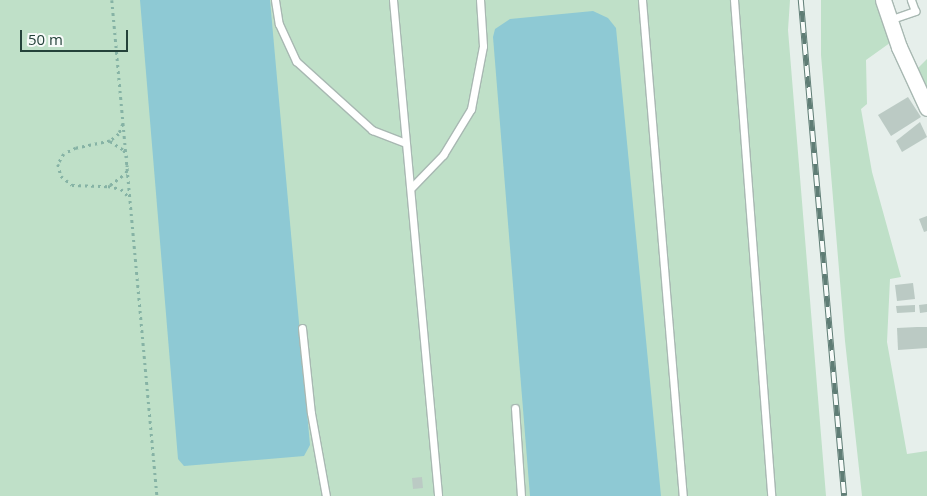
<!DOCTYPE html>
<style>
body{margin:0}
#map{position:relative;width:927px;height:496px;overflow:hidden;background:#e6efeb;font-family:"Open Sans",sans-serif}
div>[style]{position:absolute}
.green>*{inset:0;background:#bfe0c8}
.water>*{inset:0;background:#8ec9d4}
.building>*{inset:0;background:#bbcac4}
.path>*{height:2.5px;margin-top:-1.25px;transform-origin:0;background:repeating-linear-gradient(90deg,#86b3a5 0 2.5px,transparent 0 6.5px)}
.roads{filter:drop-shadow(1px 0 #a8b8b2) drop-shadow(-1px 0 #a8b8b2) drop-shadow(0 1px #a8b8b2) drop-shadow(0 -1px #a8b8b2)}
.service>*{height:7px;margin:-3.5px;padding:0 3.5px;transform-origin:3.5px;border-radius:3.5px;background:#fff}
.secondary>*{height:15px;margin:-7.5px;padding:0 7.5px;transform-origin:7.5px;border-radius:7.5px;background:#fff}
.rail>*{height:5.5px;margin-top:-2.75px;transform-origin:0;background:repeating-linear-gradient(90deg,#f7fbf9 0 11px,#5f7d75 0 22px);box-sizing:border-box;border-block:1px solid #5f7d75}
span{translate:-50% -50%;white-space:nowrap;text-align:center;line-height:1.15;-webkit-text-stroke:4.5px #f7fbf9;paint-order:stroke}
.scale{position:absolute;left:20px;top:30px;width:108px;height:22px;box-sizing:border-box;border:2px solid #24423a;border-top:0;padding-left:6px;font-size:15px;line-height:18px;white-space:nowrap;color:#24423a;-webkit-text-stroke:4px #f7fbf9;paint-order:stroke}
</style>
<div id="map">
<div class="green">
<i style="clip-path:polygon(0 0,790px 0,788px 30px,826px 496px,0 496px)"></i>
<i style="clip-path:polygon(821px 0,881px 0,894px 40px,866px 60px,867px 104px,861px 109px,872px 172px,901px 277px,890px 279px,887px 342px,907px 454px,927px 451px,927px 496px,862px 496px,845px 341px,821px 55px)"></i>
<i style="clip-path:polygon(927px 59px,927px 104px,912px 74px)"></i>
</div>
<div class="water">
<i style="clip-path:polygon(140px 0,270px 0,310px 445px,304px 456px,184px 466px,178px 459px)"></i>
<i style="clip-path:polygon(593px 11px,608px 18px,616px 28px,661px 496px,530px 496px,493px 37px,495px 29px,510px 19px)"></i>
</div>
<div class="building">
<i style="clip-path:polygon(908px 97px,921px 117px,891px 136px,878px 115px)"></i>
<i style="clip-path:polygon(920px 122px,927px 137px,902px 152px,896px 141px)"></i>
<i style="clip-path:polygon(927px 216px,927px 231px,924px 232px,919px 219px)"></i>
<i style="clip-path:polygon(913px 283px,915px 299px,897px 301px,895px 285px)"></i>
<i style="clip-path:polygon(927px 304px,927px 312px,920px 313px,919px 305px)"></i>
<i style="clip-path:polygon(915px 305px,915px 312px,897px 313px,896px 306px)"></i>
<i style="clip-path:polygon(917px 327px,927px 327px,927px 348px,898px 350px,897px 328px)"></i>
<i style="clip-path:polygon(422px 477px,423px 488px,413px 489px,412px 478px)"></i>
</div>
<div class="path">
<i style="left:112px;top:0;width:498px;rotate:84.8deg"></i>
<i style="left:123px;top:124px;width:11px;rotate:112deg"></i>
<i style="left:119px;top:134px;width:11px;rotate:142deg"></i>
<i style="left:110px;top:141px;width:35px;rotate:168deg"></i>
<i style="left:76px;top:148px;width:13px;rotate:153deg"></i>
<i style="left:64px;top:154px;width:12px;rotate:121deg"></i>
<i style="left:58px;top:164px;width:12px;rotate:76deg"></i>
<i style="left:61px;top:176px;width:14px;rotate:39deg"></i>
<i style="left:72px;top:185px;width:36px;rotate:2deg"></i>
<i style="left:108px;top:186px;width:13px;rotate:13deg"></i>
<i style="left:121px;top:189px;width:11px;rotate:45deg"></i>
<i style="left:110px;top:141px;width:17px;rotate:33deg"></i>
<i style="left:124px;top:150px;width:8px;rotate:67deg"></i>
<i style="left:110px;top:185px;width:20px;rotate:-37deg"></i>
<i style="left:126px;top:173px;width:8px;rotate:-83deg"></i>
</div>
<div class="roads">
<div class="service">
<i style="left:275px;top:0;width:24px;rotate:81deg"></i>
<i style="left:279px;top:24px;width:41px;rotate:65.3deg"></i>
<i style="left:296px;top:61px;width:103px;rotate:42.2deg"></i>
<i style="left:372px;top:130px;width:34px;rotate:21deg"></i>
<i style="left:393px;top:0;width:498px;rotate:84.8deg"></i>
<i style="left:642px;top:0;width:498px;rotate:85.3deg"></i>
<i style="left:734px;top:0;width:497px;rotate:85.7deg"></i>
<i style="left:889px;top:20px;width:28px;rotate:-19deg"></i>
<i style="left:915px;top:11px;width:12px;rotate:-110deg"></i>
<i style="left:412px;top:187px;width:45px;rotate:-45.9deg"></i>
<i style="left:443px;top:155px;width:54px;rotate:-58.7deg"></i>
<i style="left:471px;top:109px;width:64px;rotate:-79.2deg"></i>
<i style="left:483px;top:46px;width:46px;rotate:-93.7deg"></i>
<i style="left:302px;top:328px;width:85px;rotate:84deg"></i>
<i style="left:311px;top:413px;width:84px;rotate:79.8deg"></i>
<i style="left:515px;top:408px;width:88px;rotate:86.1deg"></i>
</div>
<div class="secondary">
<i style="left:883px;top:0;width:50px;rotate:71.2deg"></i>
<i style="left:899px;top:47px;width:67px;rotate:65.3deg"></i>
</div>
</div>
<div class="rail">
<i style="left:801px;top:0;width:498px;rotate:85deg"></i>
</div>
<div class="scale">50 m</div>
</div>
